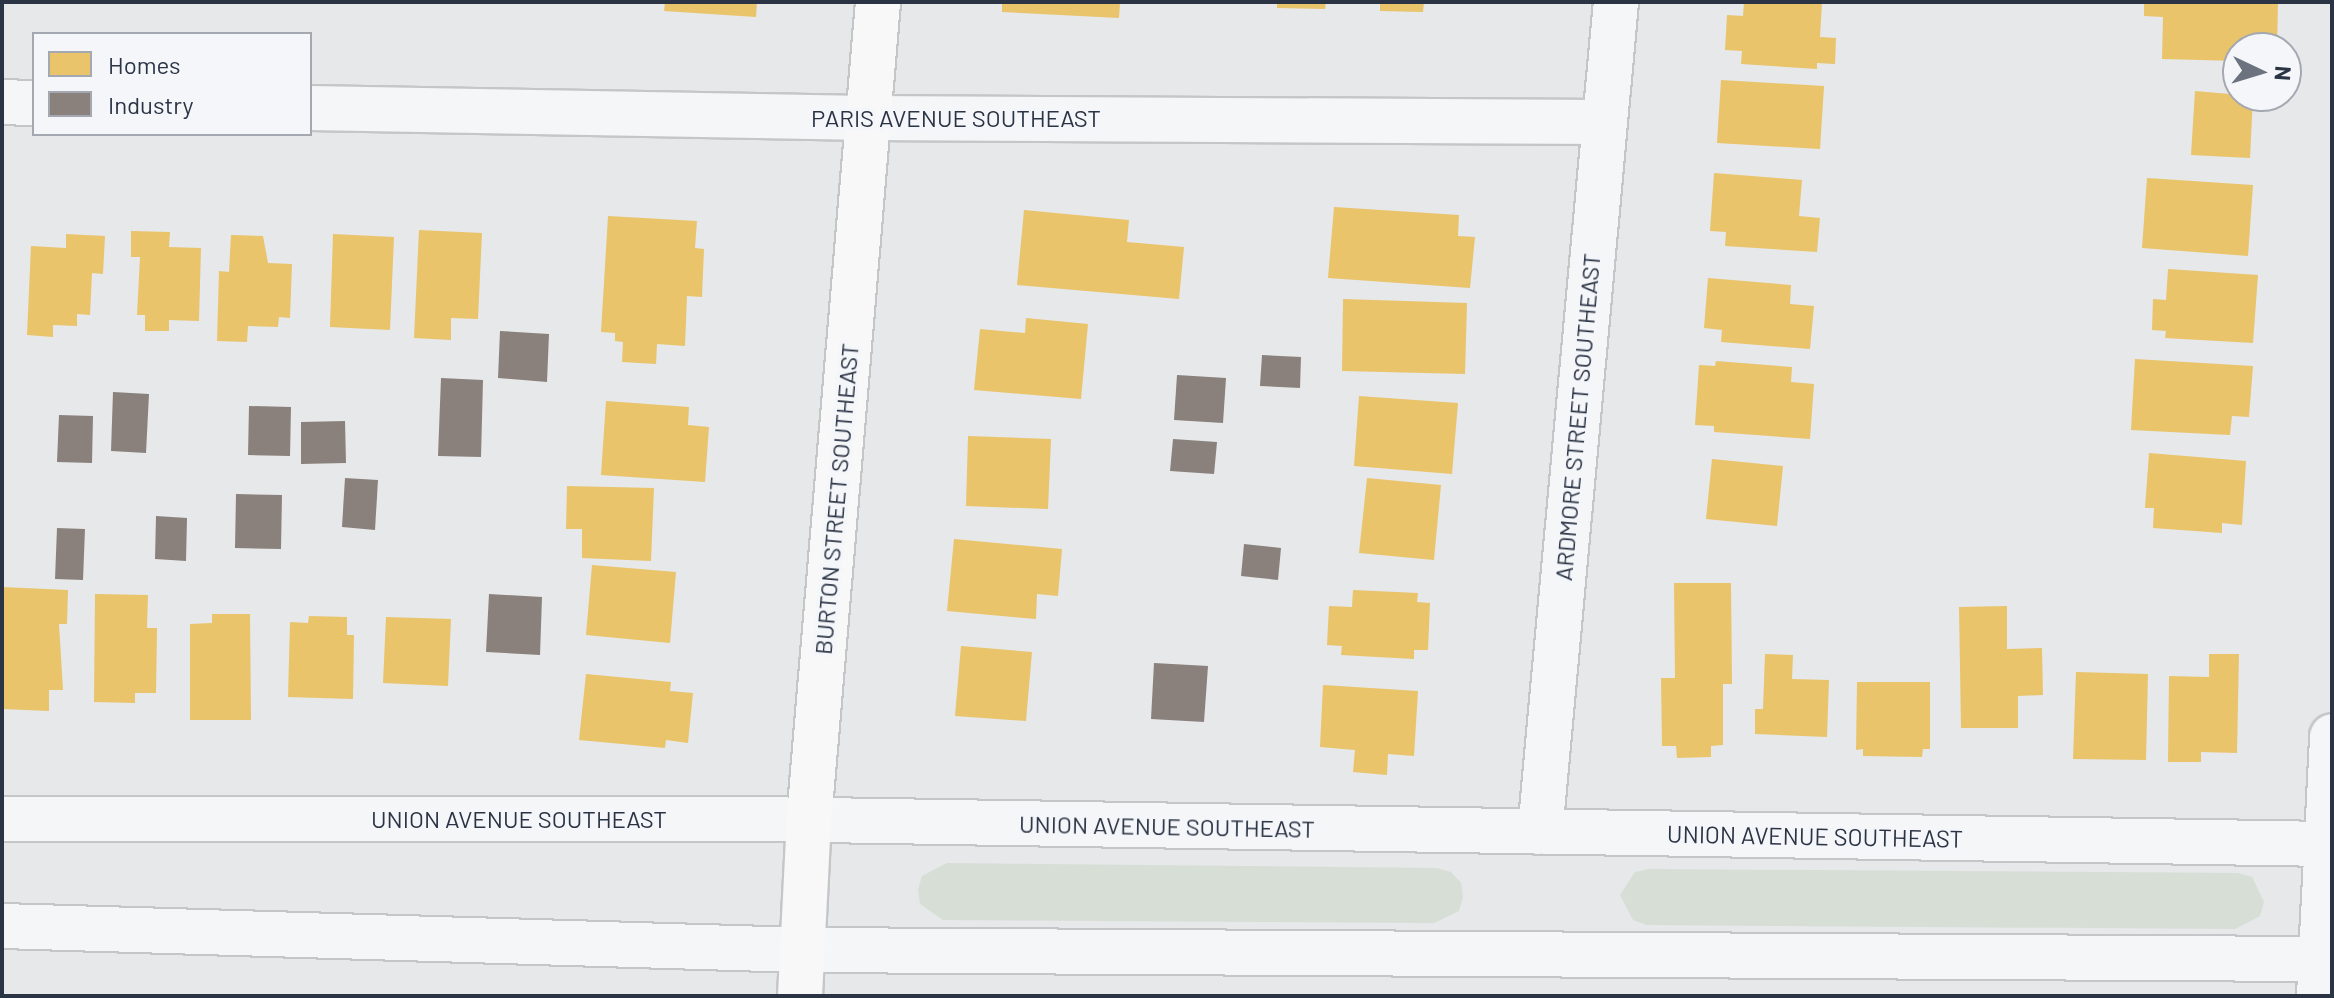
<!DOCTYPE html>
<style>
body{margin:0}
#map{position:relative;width:2334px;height:998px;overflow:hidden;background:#e6e8ea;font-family:Barlow,sans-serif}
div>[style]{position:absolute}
.green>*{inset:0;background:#d6ded6}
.homes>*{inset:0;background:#e9c46a}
.industry>*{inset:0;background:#8a817c}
.roads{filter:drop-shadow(2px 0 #c4c6c8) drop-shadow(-2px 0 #c4c6c8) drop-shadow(0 2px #c4c6c8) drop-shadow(0 -2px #c4c6c8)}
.minor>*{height:44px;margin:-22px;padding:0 22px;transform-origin:22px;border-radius:22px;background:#f5f6f7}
.major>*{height:44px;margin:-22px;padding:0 22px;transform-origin:22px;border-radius:22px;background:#f8f8f8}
span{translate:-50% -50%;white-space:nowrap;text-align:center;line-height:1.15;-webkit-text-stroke:8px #f4f6f9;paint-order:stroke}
.street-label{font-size:24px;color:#2b3445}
.frame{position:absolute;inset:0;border:4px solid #2b3445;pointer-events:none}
.legend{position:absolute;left:32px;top:32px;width:280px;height:104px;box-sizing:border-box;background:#f4f6f9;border:2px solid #a4a8b1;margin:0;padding:10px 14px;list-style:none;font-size:24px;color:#2b3445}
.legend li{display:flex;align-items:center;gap:16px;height:40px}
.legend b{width:40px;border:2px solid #a4a8b1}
.north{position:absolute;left:2222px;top:32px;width:80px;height:80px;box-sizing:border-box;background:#f4f6f9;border:2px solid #a4a8b1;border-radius:50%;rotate:94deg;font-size:22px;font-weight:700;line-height:32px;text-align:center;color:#2b3445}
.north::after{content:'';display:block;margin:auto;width:28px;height:36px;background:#6c737f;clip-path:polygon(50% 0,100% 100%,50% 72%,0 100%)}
</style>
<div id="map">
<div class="green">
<i style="clip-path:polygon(947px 863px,1436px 868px,1451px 872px,1461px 883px,1463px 897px,1459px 911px,1434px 923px,943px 920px,920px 904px,918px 890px,922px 876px)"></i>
<i style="clip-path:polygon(1650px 869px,2238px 873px,2252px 877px,2264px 902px,2260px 916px,2235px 929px,1647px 925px,1633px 920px,1620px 895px,1635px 872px)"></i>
</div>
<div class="homes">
<i style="clip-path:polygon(665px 2px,757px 2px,756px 17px,664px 11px)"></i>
<i style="clip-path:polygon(1002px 2px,1120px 2px,1119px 18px,1002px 12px)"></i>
<i style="clip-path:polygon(1277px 2px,1326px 2px,1325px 9px,1277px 8px)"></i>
<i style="clip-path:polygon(1380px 2px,1424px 2px,1423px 12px,1380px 11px)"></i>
<i style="clip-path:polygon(1744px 2px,1822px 2px,1820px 37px,1836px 38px,1835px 64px,1817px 63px,1817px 69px,1741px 64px,1742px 51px,1725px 50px,1727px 15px,1743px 16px)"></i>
<i style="clip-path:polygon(2144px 2px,2278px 3px,2277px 48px,2238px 48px,2238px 61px,2162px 59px,2163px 17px,2144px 16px)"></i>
<i style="clip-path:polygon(1721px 80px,1824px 86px,1820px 149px,1717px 143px)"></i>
<i style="clip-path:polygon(2195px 91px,2253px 96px,2250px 158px,2191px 155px)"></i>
<i style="clip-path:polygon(1714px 173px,1802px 180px,1799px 216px,1820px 218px,1817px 252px,1725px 246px,1726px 232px,1710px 231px)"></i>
<i style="clip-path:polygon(2147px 178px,2253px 185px,2248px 256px,2142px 248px)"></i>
<i style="clip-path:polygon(1334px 207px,1459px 215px,1458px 236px,1475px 237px,1470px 288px,1328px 278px)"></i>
<i style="clip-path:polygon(1024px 210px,1129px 220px,1127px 242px,1184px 247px,1179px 299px,1017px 285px)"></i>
<i style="clip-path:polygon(608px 216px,697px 221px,695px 248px,704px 249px,702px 297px,687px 296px,685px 346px,657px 344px,656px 364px,622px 362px,623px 342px,615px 341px,615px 333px,601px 332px)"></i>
<i style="clip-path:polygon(419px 230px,482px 233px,478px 319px,451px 318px,451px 340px,414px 338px)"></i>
<i style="clip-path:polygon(131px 231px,170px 232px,169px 247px,201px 248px,199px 321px,169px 320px,169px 331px,145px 331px,145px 315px,137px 315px,140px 257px,131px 257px)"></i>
<i style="clip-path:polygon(66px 234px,105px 236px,103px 274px,92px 273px,90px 315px,77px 314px,77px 326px,53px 325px,53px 337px,27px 335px,31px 246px,66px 248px)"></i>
<i style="clip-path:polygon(333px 234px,394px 237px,390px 330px,330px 327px)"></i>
<i style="clip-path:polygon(231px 235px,263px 236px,268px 263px,292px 264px,290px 318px,279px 317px,278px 327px,248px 326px,247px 342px,217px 341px,219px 271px,229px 272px)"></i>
<i style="clip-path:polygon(2168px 269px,2258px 275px,2253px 343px,2165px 338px,2166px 331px,2152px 330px,2153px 299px,2166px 300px)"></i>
<i style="clip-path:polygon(1708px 278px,1791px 285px,1790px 304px,1814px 306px,1810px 349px,1721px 342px,1722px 330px,1704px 328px)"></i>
<i style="clip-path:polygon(1343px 299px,1467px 303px,1465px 374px,1342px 371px)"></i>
<i style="clip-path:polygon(1026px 318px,1088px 324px,1081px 399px,974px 390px,980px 329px,1025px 333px)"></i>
<i style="clip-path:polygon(2135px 359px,2253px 366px,2249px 417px,2232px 416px,2230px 435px,2131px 430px)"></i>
<i style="clip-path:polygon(1716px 361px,1792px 367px,1791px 382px,1814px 384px,1810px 439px,1714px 432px,1714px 426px,1695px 425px,1699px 365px,1715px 366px)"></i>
<i style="clip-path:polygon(1359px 396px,1458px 403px,1452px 474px,1354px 466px)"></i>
<i style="clip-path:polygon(606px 401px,689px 407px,688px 425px,709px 427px,705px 482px,601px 475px)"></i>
<i style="clip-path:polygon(968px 436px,1051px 439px,1048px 509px,966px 506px)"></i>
<i style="clip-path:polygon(2149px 453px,2246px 461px,2242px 525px,2222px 523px,2222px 533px,2153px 528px,2154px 508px,2145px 508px)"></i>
<i style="clip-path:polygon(1712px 459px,1783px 466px,1777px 526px,1706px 519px)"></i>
<i style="clip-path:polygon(1367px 478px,1441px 485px,1434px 560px,1359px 553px)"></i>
<i style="clip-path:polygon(567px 486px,654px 488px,651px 561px,582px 558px,582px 529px,566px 529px)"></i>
<i style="clip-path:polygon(954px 539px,1062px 549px,1058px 596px,1037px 594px,1036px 619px,947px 611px)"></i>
<i style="clip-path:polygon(592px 565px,676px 572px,670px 643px,586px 635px)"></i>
<i style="clip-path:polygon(1674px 583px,1731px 583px,1732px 684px,1723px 684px,1723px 745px,1711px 746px,1711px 757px,1677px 758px,1676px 746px,1662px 746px,1661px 678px,1675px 678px)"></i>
<i style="clip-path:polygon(2px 587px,68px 590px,67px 624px,59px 624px,63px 690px,49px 690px,49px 711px,2px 709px)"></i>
<i style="clip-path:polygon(1353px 590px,1418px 593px,1417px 602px,1430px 603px,1428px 650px,1414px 650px,1414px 659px,1341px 655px,1342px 646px,1327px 645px,1329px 606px,1352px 607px)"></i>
<i style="clip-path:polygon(95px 594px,148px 595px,147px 628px,157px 628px,156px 693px,135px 693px,135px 703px,94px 702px)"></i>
<i style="clip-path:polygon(2007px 606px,2007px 649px,2042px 648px,2043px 695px,2018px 696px,2018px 728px,1961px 728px,1959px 607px)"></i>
<i style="clip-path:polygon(212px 614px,250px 614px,251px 720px,190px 720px,190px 624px,212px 623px)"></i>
<i style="clip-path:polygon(309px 616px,347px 617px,347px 635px,354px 635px,353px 699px,288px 697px,290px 622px,308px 623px)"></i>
<i style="clip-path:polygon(386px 617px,451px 619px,448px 686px,383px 683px)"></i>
<i style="clip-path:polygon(961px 646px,1032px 652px,1026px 721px,955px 716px)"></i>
<i style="clip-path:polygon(1765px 654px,1793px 655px,1792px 679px,1829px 680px,1827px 737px,1755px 734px,1755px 709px,1763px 709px)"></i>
<i style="clip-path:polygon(2209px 654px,2239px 654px,2237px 753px,2201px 752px,2201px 762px,2168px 762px,2169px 676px,2209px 677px)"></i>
<i style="clip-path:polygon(2076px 672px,2148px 674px,2146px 760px,2073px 759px)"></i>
<i style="clip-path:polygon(586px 674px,671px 682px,670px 691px,693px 693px,688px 743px,666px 740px,665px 748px,579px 740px)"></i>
<i style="clip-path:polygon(1857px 682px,1930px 682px,1930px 749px,1923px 749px,1922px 757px,1863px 756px,1863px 749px,1856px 750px)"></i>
<i style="clip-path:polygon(1323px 685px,1418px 691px,1414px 756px,1388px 754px,1387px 775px,1353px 772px,1355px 750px,1320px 747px)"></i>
</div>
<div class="industry">
<i style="clip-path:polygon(500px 331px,549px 334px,547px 382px,498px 378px)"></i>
<i style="clip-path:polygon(1262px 355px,1301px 357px,1300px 388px,1260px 386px)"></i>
<i style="clip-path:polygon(1177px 375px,1226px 378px,1223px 423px,1174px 420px)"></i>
<i style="clip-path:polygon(441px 378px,483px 380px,481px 457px,438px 456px)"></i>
<i style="clip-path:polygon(113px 392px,149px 394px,146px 453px,111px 451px)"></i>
<i style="clip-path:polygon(249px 406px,291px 407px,290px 456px,248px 455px)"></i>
<i style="clip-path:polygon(59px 415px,93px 416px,92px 463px,57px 462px)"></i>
<i style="clip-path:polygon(345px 421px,346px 463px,301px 464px,301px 422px)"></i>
<i style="clip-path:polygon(1173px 439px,1217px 442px,1214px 474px,1170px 471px)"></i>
<i style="clip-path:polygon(345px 478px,378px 480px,375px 530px,342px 527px)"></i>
<i style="clip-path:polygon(236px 494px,282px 495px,281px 549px,235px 548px)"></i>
<i style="clip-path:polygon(156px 516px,187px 518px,186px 561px,155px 559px)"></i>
<i style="clip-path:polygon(57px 528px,85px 529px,83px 580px,55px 579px)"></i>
<i style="clip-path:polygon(1244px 544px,1281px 548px,1278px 580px,1241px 576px)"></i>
<i style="clip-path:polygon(489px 594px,542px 597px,540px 655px,486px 652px)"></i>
<i style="clip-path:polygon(1154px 663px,1208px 666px,1204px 722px,1151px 719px)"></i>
</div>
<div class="roads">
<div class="minor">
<i style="left:2px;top:102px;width:32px;rotate:2deg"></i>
<i style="left:310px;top:108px;width:558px;rotate:1.03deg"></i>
<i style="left:868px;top:118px;width:735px;rotate:0.31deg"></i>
<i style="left:2px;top:819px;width:754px"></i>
<i style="left:756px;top:819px;width:1576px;rotate:0.91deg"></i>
<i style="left:1540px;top:832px;width:833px;rotate:-84.77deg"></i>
<i style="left:2px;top:926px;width:800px;rotate:1.72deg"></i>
<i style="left:802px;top:950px;width:1530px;rotate:0.34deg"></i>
<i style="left:2319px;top:996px;width:260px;rotate:-87.1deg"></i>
</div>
<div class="major">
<i style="left:800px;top:996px;width:176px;rotate:-87.1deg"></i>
<i style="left:809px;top:820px;width:821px;rotate:-85.18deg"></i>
</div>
</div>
<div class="street-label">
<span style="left:956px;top:118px">PARIS AVENUE SOUTHEAST</span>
<span style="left:1577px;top:417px;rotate:-85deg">ARDMORE STREET SOUTHEAST</span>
<span style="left:836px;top:499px;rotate:-85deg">BURTON STREET SOUTHEAST</span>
<span style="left:519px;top:819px">UNION AVENUE SOUTHEAST</span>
<span style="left:1167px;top:826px;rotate:1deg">UNION AVENUE SOUTHEAST</span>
<span style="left:1815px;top:836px;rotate:1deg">UNION AVENUE SOUTHEAST</span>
</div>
<div class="frame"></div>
<ul class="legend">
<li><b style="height:22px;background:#e9c46a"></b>Homes</li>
<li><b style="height:22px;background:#8a817c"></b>Industry</li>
</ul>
<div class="north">N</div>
</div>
